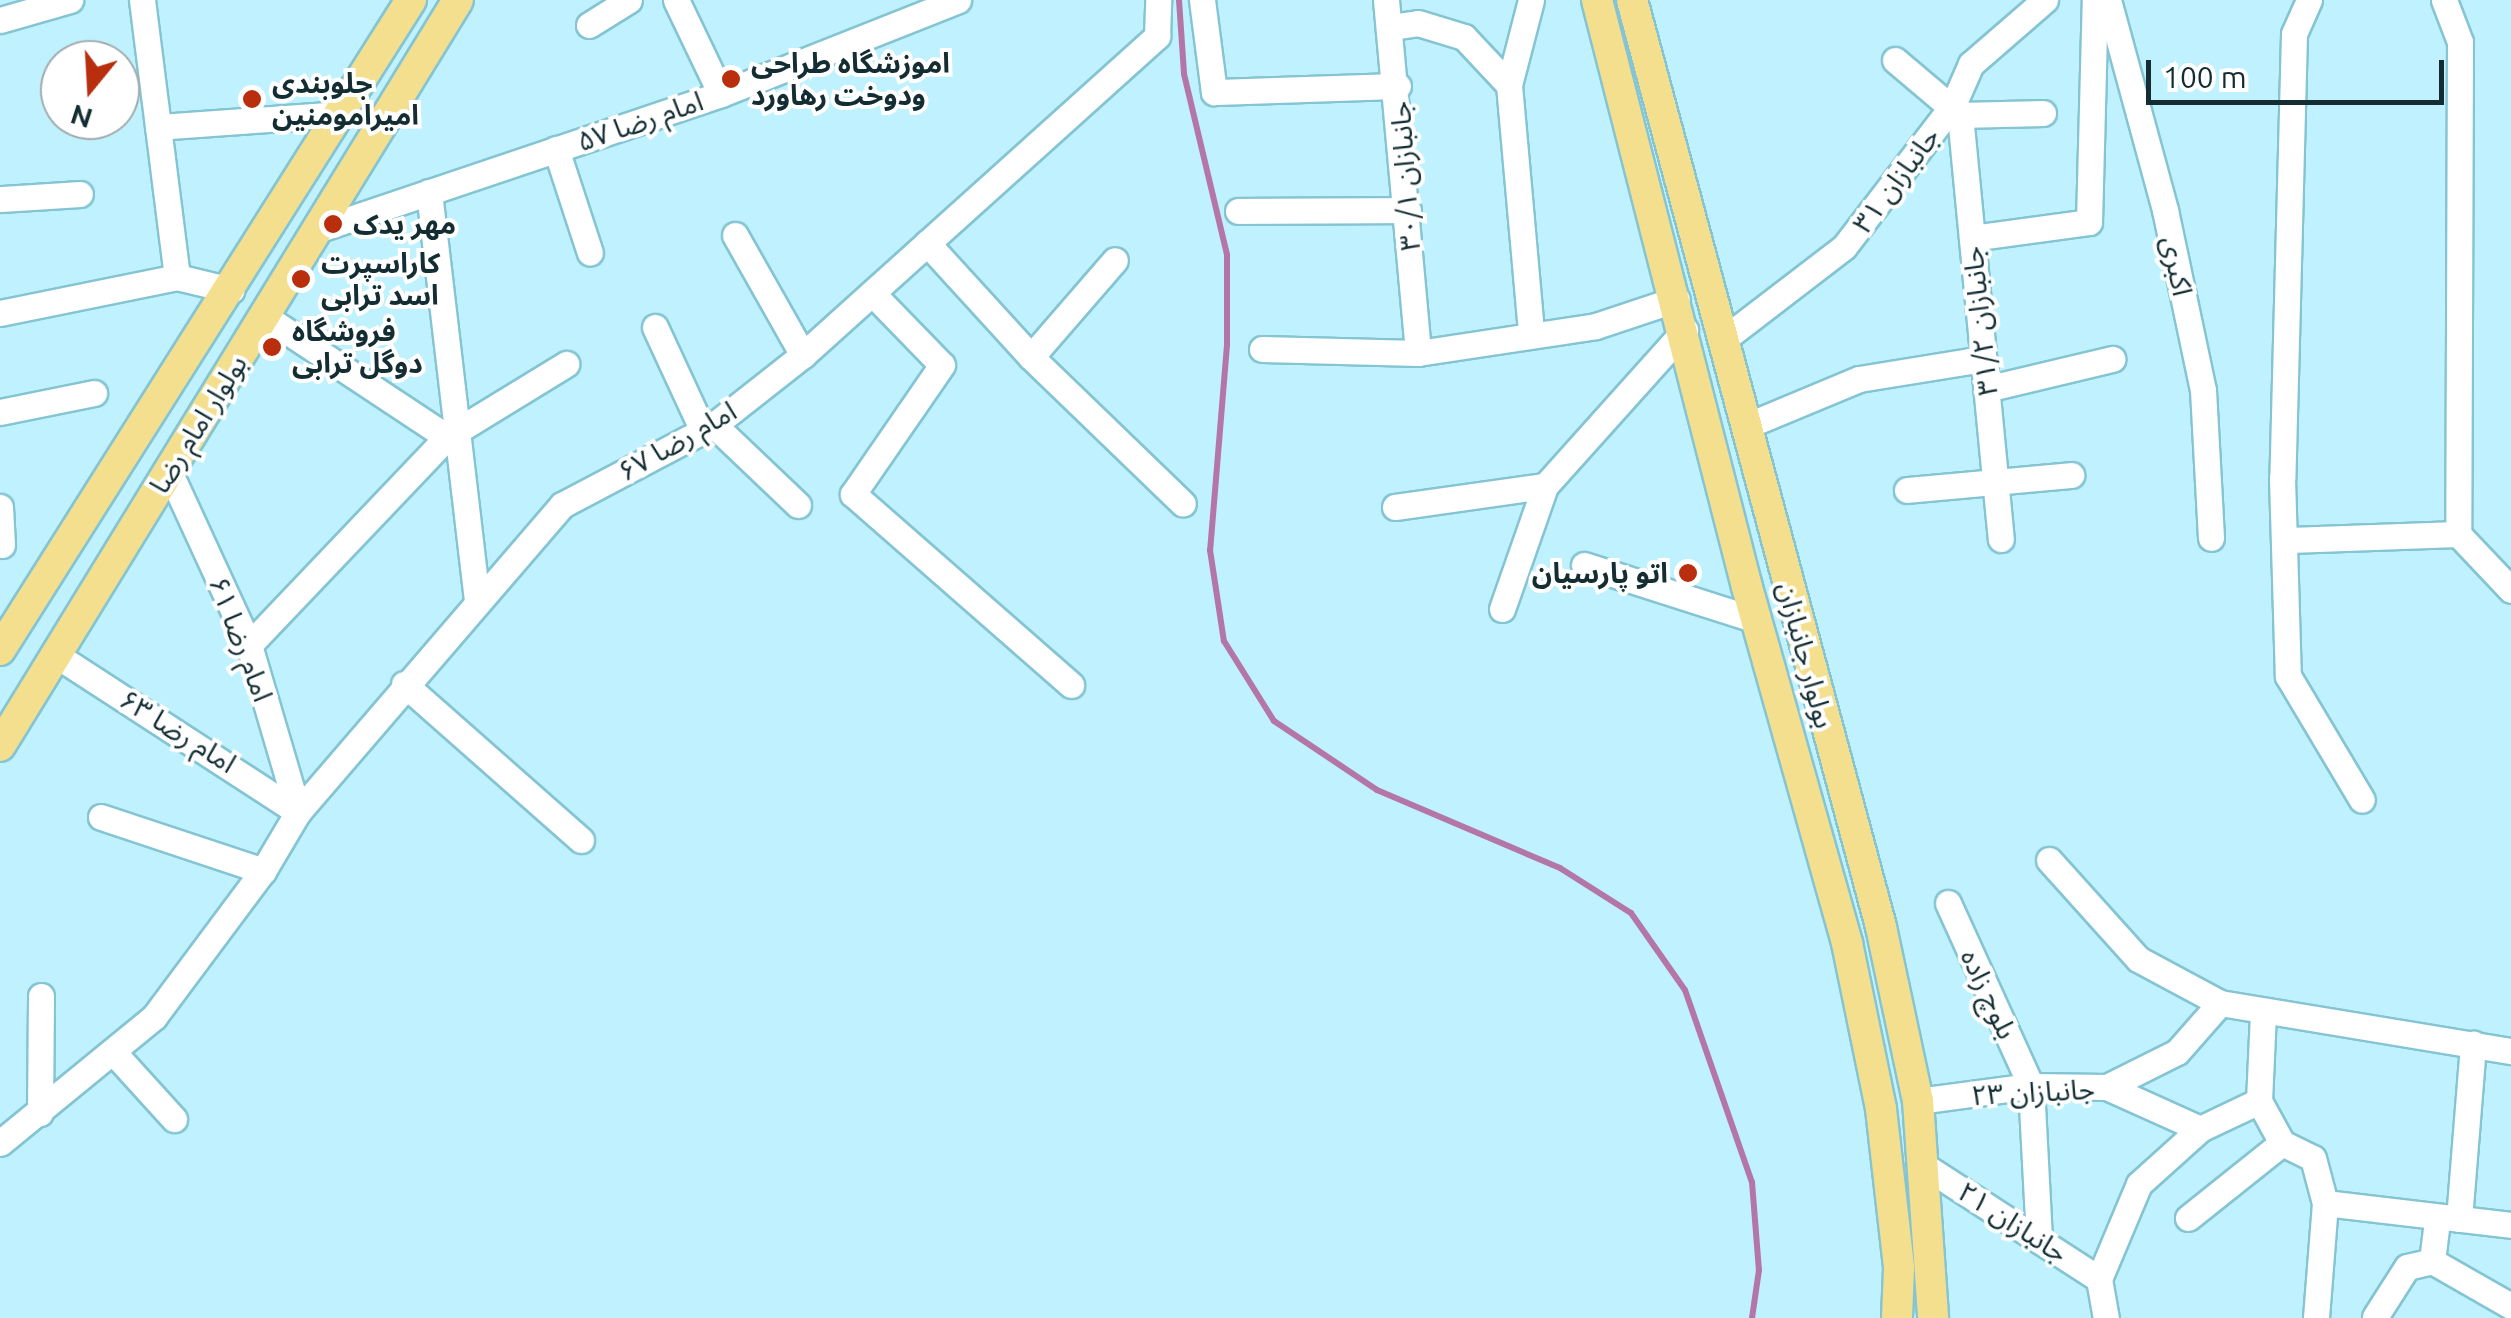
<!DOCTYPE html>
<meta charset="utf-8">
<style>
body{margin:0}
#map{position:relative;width:2511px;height:1318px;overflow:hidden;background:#bff2fe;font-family:Ubuntu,"Noto Sans Arabic",sans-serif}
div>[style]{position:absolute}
.stream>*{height:6px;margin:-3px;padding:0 3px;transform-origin:3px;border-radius:3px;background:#b376a7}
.roads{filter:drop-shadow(2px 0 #84c4d3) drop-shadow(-2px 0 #84c4d3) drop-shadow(0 2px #84c4d3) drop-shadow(0 -2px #84c4d3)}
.minor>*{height:25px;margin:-12.5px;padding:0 12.5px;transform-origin:12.5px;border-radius:12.5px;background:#fff}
.major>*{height:30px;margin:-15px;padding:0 15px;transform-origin:15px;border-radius:15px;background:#f4df8e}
.dots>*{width:28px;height:28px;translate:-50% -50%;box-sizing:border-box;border:5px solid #fff;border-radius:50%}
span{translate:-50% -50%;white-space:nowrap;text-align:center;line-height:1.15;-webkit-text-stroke:8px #fff;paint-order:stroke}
.poi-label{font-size:28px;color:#132d33;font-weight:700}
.left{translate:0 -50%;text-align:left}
.right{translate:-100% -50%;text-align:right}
.street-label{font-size:28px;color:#132d33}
.north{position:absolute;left:40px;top:40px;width:100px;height:100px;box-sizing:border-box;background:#fff;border:2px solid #a1abad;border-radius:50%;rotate:198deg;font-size:28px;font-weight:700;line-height:40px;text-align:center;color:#132d33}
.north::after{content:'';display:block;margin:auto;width:35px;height:45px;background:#b92e0d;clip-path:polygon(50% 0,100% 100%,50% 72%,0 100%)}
.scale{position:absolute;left:2146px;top:60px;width:298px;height:45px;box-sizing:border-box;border:5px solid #132d33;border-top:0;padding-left:12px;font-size:30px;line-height:35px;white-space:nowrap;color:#132d33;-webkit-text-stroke:8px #fff;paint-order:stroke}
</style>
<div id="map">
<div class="stream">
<i style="left:1179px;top:0;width:74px;rotate:86.1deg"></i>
<i style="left:1184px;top:74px;width:186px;rotate:76.6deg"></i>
<i style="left:1227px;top:255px;width:90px;rotate:90deg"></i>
<i style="left:1227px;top:345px;width:206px;rotate:94.7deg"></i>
<i style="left:1210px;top:550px;width:92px;rotate:81.3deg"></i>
<i style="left:1224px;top:641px;width:94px;rotate:58deg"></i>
<i style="left:1274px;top:721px;width:124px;rotate:33.8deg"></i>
<i style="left:1377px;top:790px;width:199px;rotate:23.1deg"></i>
<i style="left:1560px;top:868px;width:84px;rotate:32.4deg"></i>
<i style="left:1631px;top:913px;width:94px;rotate:55deg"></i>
<i style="left:1685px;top:990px;width:203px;rotate:70.8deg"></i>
<i style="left:1752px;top:1182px;width:88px;rotate:85.5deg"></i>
<i style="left:1759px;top:1270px;width:49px;rotate:98.3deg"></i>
</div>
<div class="roads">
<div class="minor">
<i style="left:142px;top:0;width:279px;rotate:82.8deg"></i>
<i style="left:676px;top:0;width:104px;rotate:64.4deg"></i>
<i style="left:1202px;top:0;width:93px;rotate:82.6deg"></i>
<i style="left:1214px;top:92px;width:184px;rotate:-1.9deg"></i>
<i style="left:1386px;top:0;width:354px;rotate:84.8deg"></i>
<i style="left:1531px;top:0;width:88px;rotate:104.5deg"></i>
<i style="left:1509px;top:85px;width:247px;rotate:84.9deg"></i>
<i style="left:2108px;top:0;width:218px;rotate:74.8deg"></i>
<i style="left:2165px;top:210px;width:184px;rotate:78.1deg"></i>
<i style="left:2203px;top:390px;width:148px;rotate:86.9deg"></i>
<i style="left:2309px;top:0;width:37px;rotate:114deg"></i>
<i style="left:2294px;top:34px;width:444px;rotate:91.5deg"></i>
<i style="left:2282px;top:478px;width:198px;rotate:88.3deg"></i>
<i style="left:2288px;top:676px;width:144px;rotate:59.2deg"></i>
<i style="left:2444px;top:0;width:45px;rotate:69.1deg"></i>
<i style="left:2460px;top:42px;width:492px;rotate:90.2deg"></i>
<i style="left:0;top:20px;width:73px;rotate:-15.9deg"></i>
<i style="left:589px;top:25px;width:47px;rotate:-32deg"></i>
<i style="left:1391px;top:27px;width:27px;rotate:-8deg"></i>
<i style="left:1418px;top:23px;width:48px;rotate:16.9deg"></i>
<i style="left:1464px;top:37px;width:66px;rotate:46.8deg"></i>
<i style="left:1895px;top:60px;width:85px;rotate:40.2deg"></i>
<i style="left:1960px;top:115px;width:426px;rotate:84.5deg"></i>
<i style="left:1960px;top:115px;width:83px;rotate:-1.4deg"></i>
<i style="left:158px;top:127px;width:182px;rotate:-4.1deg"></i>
<i style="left:556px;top:149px;width:109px;rotate:71.9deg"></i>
<i style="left:429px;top:192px;width:412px;rotate:83.3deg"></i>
<i style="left:0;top:199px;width:80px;rotate:-3.6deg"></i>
<i style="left:1238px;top:211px;width:170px;rotate:-0.3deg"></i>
<i style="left:317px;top:230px;width:426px;rotate:-18.6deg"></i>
<i style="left:721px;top:94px;width:255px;rotate:-21.6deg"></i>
<i style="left:735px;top:235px;width:138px;rotate:60.5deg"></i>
<i style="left:1972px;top:238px;width:118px;rotate:-7.8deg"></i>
<i style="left:2089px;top:222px;width:222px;rotate:-88.5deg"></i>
<i style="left:927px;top:243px;width:154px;rotate:47.6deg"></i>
<i style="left:1031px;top:357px;width:211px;rotate:44deg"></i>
<i style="left:872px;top:293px;width:100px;rotate:45.8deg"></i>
<i style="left:942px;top:365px;width:157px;rotate:124.6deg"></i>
<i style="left:853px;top:494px;width:290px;rotate:41.2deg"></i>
<i style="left:0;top:313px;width:181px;rotate:-11.5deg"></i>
<i style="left:177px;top:277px;width:56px;rotate:13.5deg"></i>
<i style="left:264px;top:316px;width:219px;rotate:33.5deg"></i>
<i style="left:655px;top:327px;width:115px;rotate:65.2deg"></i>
<i style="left:1724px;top:339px;width:151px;rotate:-37.5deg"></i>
<i style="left:1844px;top:247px;width:179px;rotate:-52.5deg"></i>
<i style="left:1953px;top:105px;width:45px;rotate:-66.3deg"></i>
<i style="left:1971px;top:64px;width:98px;rotate:-40.9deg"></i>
<i style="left:1262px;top:349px;width:156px;rotate:1.5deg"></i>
<i style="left:1418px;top:353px;width:180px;rotate:-8.6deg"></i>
<i style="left:1596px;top:326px;width:85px;rotate:-18.4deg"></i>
<i style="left:1031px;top:357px;width:128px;rotate:-49.1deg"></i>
<i style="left:1986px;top:389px;width:130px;rotate:-13.4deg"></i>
<i style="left:0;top:412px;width:96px;rotate:-11.4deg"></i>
<i style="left:714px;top:425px;width:116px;rotate:43.6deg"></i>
<i style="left:1746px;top:426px;width:122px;rotate:-22.6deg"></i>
<i style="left:1859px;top:379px;width:126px;rotate:-9.2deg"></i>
<i style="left:169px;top:471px;width:192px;rotate:65.3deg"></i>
<i style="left:249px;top:645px;width:174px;rotate:73.6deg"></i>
<i style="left:1907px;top:490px;width:165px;rotate:-5.2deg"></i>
<i style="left:0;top:507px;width:38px;rotate:87deg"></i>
<i style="left:1395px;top:507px;width:151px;rotate:-8deg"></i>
<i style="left:2289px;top:540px;width:169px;rotate:-2deg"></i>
<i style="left:2458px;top:534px;width:77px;rotate:46.6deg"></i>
<i style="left:1584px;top:565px;width:181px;rotate:17.7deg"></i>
<i style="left:1502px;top:609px;width:130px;rotate:-70.7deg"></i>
<i style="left:1545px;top:486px;width:210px;rotate:-48.1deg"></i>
<i style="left:249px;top:645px;width:287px;rotate:-46.4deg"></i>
<i style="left:447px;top:437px;width:140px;rotate:-31.5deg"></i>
<i style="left:56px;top:655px;width:288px;rotate:33deg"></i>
<i style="left:404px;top:684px;width:236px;rotate:41.4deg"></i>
<i style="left:101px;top:817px;width:171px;rotate:18.4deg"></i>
<i style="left:2049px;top:860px;width:133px;rotate:48deg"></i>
<i style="left:2138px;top:959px;width:93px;rotate:28.2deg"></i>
<i style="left:2220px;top:1003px;width:295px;rotate:9.4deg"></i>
<i style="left:1948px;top:903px;width:201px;rotate:65.6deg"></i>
<i style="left:2031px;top:1086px;width:152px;rotate:87deg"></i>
<i style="left:115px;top:1054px;width:88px;rotate:47.8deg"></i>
<i style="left:2107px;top:1087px;width:78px;rotate:-26.6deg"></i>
<i style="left:2177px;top:1052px;width:65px;rotate:-48.7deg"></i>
<i style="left:1918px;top:1101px;width:114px;rotate:-7.6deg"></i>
<i style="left:2031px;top:1086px;width:76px;rotate:0.8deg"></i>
<i style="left:2107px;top:1087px;width:102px;rotate:24.3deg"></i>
<i style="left:2259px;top:1101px;width:48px;rotate:61.3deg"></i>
<i style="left:2282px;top:1143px;width:34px;rotate:26deg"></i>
<i style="left:2313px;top:1158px;width:47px;rotate:75.1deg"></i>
<i style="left:2325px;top:1203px;width:115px;rotate:94.5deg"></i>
<i style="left:2259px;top:1101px;width:89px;rotate:-87.4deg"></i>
<i style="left:40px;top:1113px;width:117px;rotate:-89.5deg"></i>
<i style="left:0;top:1143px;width:199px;rotate:-39.3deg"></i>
<i style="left:154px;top:1017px;width:182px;rotate:-53.3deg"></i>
<i style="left:263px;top:871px;width:69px;rotate:-59.3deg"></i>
<i style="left:298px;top:812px;width:405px;rotate:-49.3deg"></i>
<i style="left:562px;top:505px;width:172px;rotate:-27.8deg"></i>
<i style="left:714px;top:425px;width:113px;rotate:-38.2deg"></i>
<i style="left:803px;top:355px;width:477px;rotate:-42deg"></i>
<i style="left:1157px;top:36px;width:36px;rotate:-88deg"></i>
<i style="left:1926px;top:1167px;width:206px;rotate:32.9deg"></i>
<i style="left:2325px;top:1203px;width:187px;rotate:6.7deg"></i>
<i style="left:2188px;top:1218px;width:120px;rotate:-38.6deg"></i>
<i style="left:2459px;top:1219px;width:176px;rotate:-85.4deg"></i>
<i style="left:2432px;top:1261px;width:91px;rotate:29.7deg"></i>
<i style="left:2099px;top:1279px;width:103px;rotate:-67.2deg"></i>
<i style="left:2139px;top:1184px;width:82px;rotate:-42deg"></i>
<i style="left:2200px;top:1129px;width:65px;rotate:-25.4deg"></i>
<i style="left:2099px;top:1279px;width:40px;rotate:80deg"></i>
<i style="left:2375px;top:1317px;width:59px;rotate:-57.4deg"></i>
<i style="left:2407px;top:1267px;width:26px;rotate:-13deg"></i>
<i style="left:2432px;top:1261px;width:40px;rotate:-82.9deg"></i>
</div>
<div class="major">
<i style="left:1597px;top:0;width:606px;rotate:75.67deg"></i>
<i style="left:1747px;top:587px;width:370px;rotate:74.3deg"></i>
<i style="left:1847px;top:943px;width:169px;rotate:78.4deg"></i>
<i style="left:1881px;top:1109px;width:160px;rotate:83.5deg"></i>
<i style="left:1899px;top:1268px;width:50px;rotate:92.3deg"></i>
<i style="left:1632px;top:0;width:960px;rotate:74.96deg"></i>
<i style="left:1881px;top:927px;width:178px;rotate:78deg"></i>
<i style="left:1918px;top:1101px;width:218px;rotate:86deg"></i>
<i style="left:0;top:650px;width:769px;rotate:-57.69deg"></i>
<i style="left:0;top:746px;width:875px;rotate:-58.45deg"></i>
</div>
</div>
<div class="dots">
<i style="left:731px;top:79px;background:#b92e0d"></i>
<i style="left:252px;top:99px;background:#b92e0d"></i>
<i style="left:333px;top:224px;background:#b92e0d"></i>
<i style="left:301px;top:279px;background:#b92e0d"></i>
<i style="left:272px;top:347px;background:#b92e0d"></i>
<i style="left:1688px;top:573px;background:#b92e0d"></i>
</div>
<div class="poi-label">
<span class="left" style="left:751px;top:79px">اموزشگاه طراحی<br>ودوخت رهاورد</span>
<span class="left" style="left:272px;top:99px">جلوبندی<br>امیرامومنین</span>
<span class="left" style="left:353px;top:224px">مهر یدک</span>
<span class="left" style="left:321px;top:279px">کاراسپرت<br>اسد ترابی</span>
<span class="left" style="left:292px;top:347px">فروشگاه<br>دوگل ترابی</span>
<span class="right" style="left:1668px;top:573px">اتو پارسیان</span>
</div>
<div class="street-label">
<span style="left:640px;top:121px;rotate:-19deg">امام رضا ۵۷</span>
<span style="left:1405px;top:176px;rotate:-94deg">جانبازان ۳۰/۱</span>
<span style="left:1896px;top:180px;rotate:-53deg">جانبازان ۳۱</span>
<span style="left:2177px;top:266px;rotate:78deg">اکبری</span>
<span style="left:1980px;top:321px;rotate:-96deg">جانبازان ۳۱/۲</span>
<span style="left:198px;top:424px;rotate:-58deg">بولوار امام رضا</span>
<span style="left:677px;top:441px;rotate:-30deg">امام رضا ۶۷</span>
<span style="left:241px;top:639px;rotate:69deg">امام رضا ۶۱</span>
<span style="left:1806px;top:655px;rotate:75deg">بولوار جانبازان</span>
<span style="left:178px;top:731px;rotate:32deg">امام رضا ۶۳</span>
<span style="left:1989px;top:994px;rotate:65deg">بلوچ زاده</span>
<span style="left:2033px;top:1092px;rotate:-3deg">جانبازان ۲۳</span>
<span style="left:2013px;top:1222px;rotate:33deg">جانبازان ۲۱</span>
</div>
<div class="north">N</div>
<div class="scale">100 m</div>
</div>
